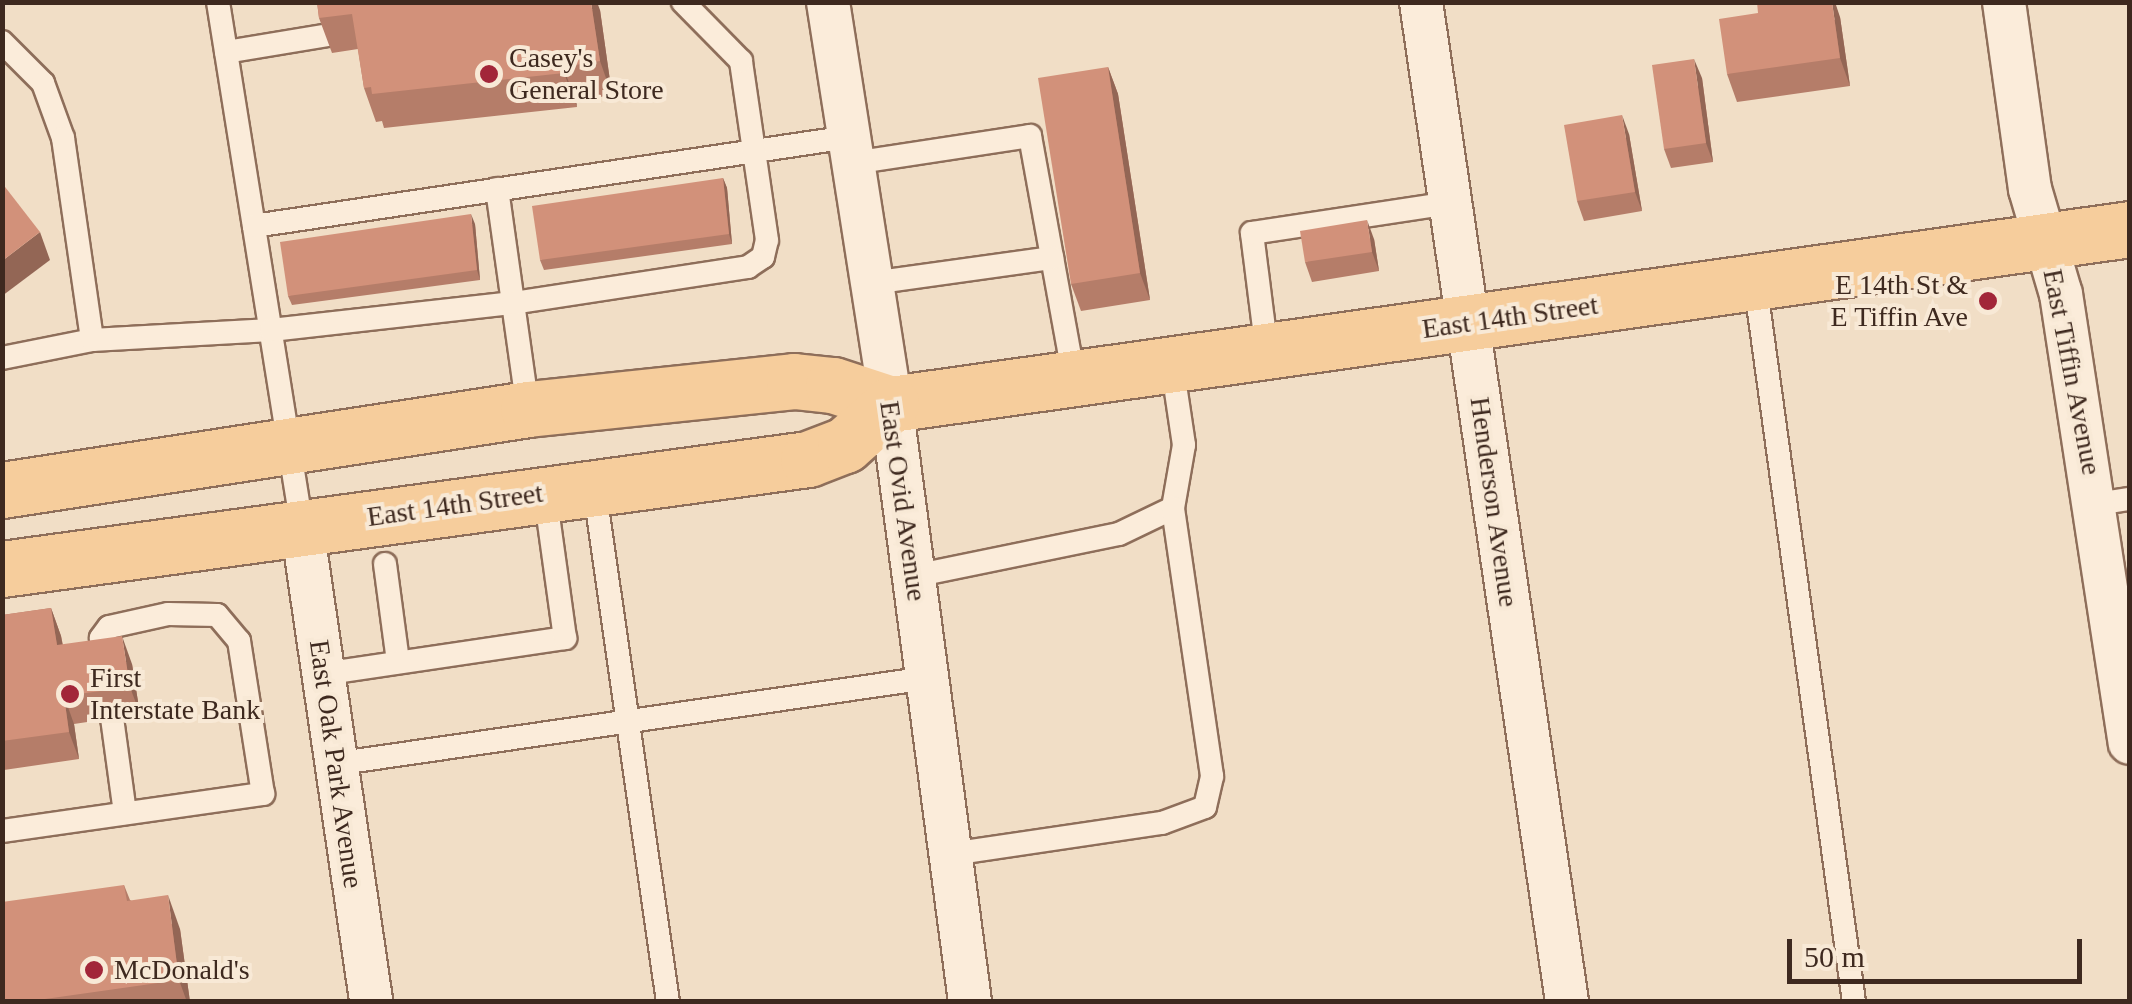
<!DOCTYPE html>
<style>
body{margin:0}
#map{position:relative;width:2132px;height:1004px;overflow:hidden;background:#f1dec6;font-family:"Times New Roman",serif}
div>[style]{position:absolute}
.roads{filter:drop-shadow(2px 0 #8e6e5a) drop-shadow(-2px 0 #8e6e5a) drop-shadow(0 2px #8e6e5a) drop-shadow(0 -2px #8e6e5a)}
.lane>*{height:22px;margin:-11px;padding:0 11px;transform-origin:11px;border-radius:11px;background:#fbecda}
.street>*{height:42px;margin:-21px;padding:0 21px;transform-origin:21px;border-radius:21px;background:#fbecda}
.primary>*{height:55px;margin:-27.5px;padding:0 27.5px;transform-origin:27.5px;border-radius:27.5px;background:#f6cd9c}
.wall>*{inset:0;background:#b57d69}
.shaded-wall>*{inset:0;background:#936655}
.building>*{inset:0;background:#d2917a}
.dots>*{width:28px;height:28px;translate:-50% -50%;box-sizing:border-box;border:5px solid #f8e9d6;border-radius:50%}
span{translate:-50% -50%;white-space:nowrap;text-align:center;line-height:1.15;-webkit-text-stroke:8px #f8e9d6;paint-order:stroke}
.poi-label{font-size:28px;color:#3e291f}
.left{translate:0 -50%;text-align:left}
.right{translate:-100% -50%;text-align:right}
.street-label{font-size:28px;color:#3e291f}
.frame{position:absolute;inset:0;border:5px solid #3e291f;pointer-events:none}
.scale{position:absolute;left:1787px;top:939px;width:295px;height:45px;box-sizing:border-box;border:5px solid #3e291f;border-top:0;padding-left:12px;font-size:30px;line-height:35px;white-space:nowrap;color:#3e291f;-webkit-text-stroke:8px #f8e9d6;paint-order:stroke}
</style>
<div id="map">
<div class="roads">
<div class="lane">
<i style="left:218px;top:2px;width:532px;rotate:80.91deg"></i>
<i style="left:2px;top:42px;width:58px;rotate:45deg"></i>
<i style="left:43px;top:83px;width:59px;rotate:70deg"></i>
<i style="left:63px;top:138px;width:204px;rotate:81.8deg"></i>
<i style="left:226px;top:52px;width:104px;rotate:-9.4deg"></i>
<i style="left:853px;top:163px;width:179px;rotate:-8.7deg"></i>
<i style="left:1030px;top:136px;width:246px;rotate:79.7deg"></i>
<i style="left:497px;top:189px;width:222px;rotate:82deg"></i>
<i style="left:254px;top:226px;width:602px;rotate:-8.51deg"></i>
<i style="left:1755px;top:282px;width:727px;rotate:82.17deg"></i>
<i style="left:872px;top:283px;width:182px;rotate:-7.9deg"></i>
<i style="left:1267px;top:352px;width:120px;rotate:-97.2deg"></i>
<i style="left:1252px;top:233px;width:200px;rotate:-8.6deg"></i>
<i style="left:2px;top:358px;width:92px;rotate:-11.3deg"></i>
<i style="left:92px;top:340px;width:179px;rotate:-3.2deg"></i>
<i style="left:271px;top:330px;width:244px;rotate:-6.4deg"></i>
<i style="left:513px;top:303px;width:238px;rotate:-8.7deg"></i>
<i style="left:748px;top:267px;width:18px;rotate:-34deg"></i>
<i style="left:763px;top:257px;width:17px;rotate:-77deg"></i>
<i style="left:767px;top:240px;width:181px;rotate:-98.3deg"></i>
<i style="left:741px;top:61px;width:83px;rotate:-134.5deg"></i>
<i style="left:594px;top:486px;width:521px;rotate:81.84deg"></i>
<i style="left:2097px;top:504px;width:33px;rotate:-9deg"></i>
<i style="left:385px;top:564px;width:99px;rotate:82.4deg"></i>
<i style="left:914px;top:576px;width:209px;rotate:-11.6deg"></i>
<i style="left:1119px;top:534px;width:60px;rotate:-25.7deg"></i>
<i style="left:1173px;top:508px;width:64px;rotate:-80.1deg"></i>
<i style="left:1184px;top:445px;width:81px;rotate:-98.5deg"></i>
<i style="left:322px;top:674px;width:246px;rotate:-8.4deg"></i>
<i style="left:565px;top:638px;width:146px;rotate:-97.9deg"></i>
<i style="left:112px;top:718px;width:96px;rotate:82.2deg"></i>
<i style="left:334px;top:764px;width:599px;rotate:-8.25deg"></i>
<i style="left:2px;top:831px;width:264px;rotate:-8.1deg"></i>
<i style="left:263px;top:794px;width:155px;rotate:-98.9deg"></i>
<i style="left:239px;top:641px;width:34px;rotate:-130deg"></i>
<i style="left:217px;top:615px;width:49px;rotate:-178.8deg"></i>
<i style="left:168px;top:614px;width:60px;rotate:167.6deg"></i>
<i style="left:109px;top:627px;width:14px;rotate:126deg"></i>
<i style="left:101px;top:638px;width:29px;rotate:82deg"></i>
<i style="left:951px;top:854px;width:213px;rotate:-8.4deg"></i>
<i style="left:1162px;top:823px;width:46px;rotate:-20.4deg"></i>
<i style="left:1205px;top:807px;width:32px;rotate:-77deg"></i>
<i style="left:1212px;top:776px;width:271px;rotate:-98.3deg"></i>
</div>
<div class="street">
<i style="left:828px;top:2px;width:407px;rotate:81.1deg"></i>
<i style="left:891px;top:404px;width:603px;rotate:82.47deg"></i>
<i style="left:1421px;top:2px;width:1011px;rotate:81.69deg"></i>
<i style="left:2004px;top:2px;width:189px;rotate:82.1deg"></i>
<i style="left:2030px;top:189px;width:109px;rotate:73.6deg"></i>
<i style="left:2061px;top:294px;width:454px;rotate:81.3deg"></i>
<i style="left:302px;top:527px;width:480px;rotate:81.7deg"></i>
</div>
<div class="primary">
<i style="left:2px;top:490px;width:532px;rotate:-8.75deg"></i>
<i style="left:528px;top:409px;width:267px;rotate:-6deg"></i>
<i style="left:794px;top:381px;width:39px;rotate:6deg"></i>
<i style="left:833px;top:385px;width:61px;rotate:18.1deg"></i>
<i style="left:891px;top:404px;width:1251px;rotate:-8.04deg"></i>
<i style="left:2px;top:569px;width:813px;rotate:-7.77deg"></i>
<i style="left:808px;top:459px;width:40px;rotate:-21deg"></i>
<i style="left:845px;top:445px;width:62px;rotate:-41.7deg"></i>
</div>
</div>
<div class="wall">
<i style="clip-path:polygon(317px 2px,600px 10px,612px 95px,576px 101px,577px 107px,384px 128px,382px 121px,376px 122px,364px 88px,358px 49px,332px 53px,319px 18px)"></i>
<i style="clip-path:polygon(1840px 17px,1850px 86px,1737px 102px,1727px 74px)"></i>
<i style="clip-path:polygon(1108px 67px,1118px 94px,1150px 300px,1081px 311px,1071px 284px)"></i>
<i style="clip-path:polygon(1702px 78px,1713px 162px,1671px 168px,1664px 149px)"></i>
<i style="clip-path:polygon(1629px 134px,1642px 211px,1584px 221px,1577px 201px)"></i>
<i style="clip-path:polygon(723px 178px,727px 188px,732px 244px,544px 270px,540px 260px)"></i>
<i style="clip-path:polygon(475px 224px,480px 280px,292px 305px,288px 296px)"></i>
<i style="clip-path:polygon(1374px 239px,1379px 271px,1312px 282px,1305px 262px)"></i>
<i style="clip-path:polygon(51px 608px,61px 636px,63px 645px,132px 664px,140px 714px,74px 724px,79px 759px,4px 770px,2px 764px,2px 615px)"></i>
<i style="clip-path:polygon(124px 885px,130px 900px,180px 929px,190px 1002px,2px 1002px)"></i>
</div>
<div class="shaded-wall">
<i style="clip-path:polygon(591px 2px,597px 2px,600px 10px,612px 95px,600px 61px)"></i>
<i style="clip-path:polygon(1832px 2px,1835px 2px,1840px 17px,1850px 86px,1840px 58px)"></i>
<i style="clip-path:polygon(1694px 59px,1702px 78px,1713px 162px,1706px 143px)"></i>
<i style="clip-path:polygon(563px 67px,576px 101px,577px 107px,564px 73px)"></i>
<i style="clip-path:polygon(1108px 67px,1118px 94px,1150px 300px,1140px 273px)"></i>
<i style="clip-path:polygon(1622px 115px,1629px 134px,1642px 211px,1635px 192px)"></i>
<i style="clip-path:polygon(723px 178px,727px 188px,732px 244px,729px 234px)"></i>
<i style="clip-path:polygon(471px 214px,475px 224px,480px 280px,477px 270px)"></i>
<i style="clip-path:polygon(1367px 220px,1374px 239px,1379px 271px,1372px 252px)"></i>
<i style="clip-path:polygon(40px 232px,50px 260px,2px 296px,2px 261px)"></i>
<i style="clip-path:polygon(51px 608px,61px 636px,67px 673px,57px 645px)"></i>
<i style="clip-path:polygon(122px 636px,132px 664px,140px 714px,130px 687px)"></i>
<i style="clip-path:polygon(64px 696px,74px 724px,79px 759px,69px 732px)"></i>
<i style="clip-path:polygon(168px 895px,180px 929px,190px 1002px,187px 1002px,179px 980px)"></i>
</div>
<div class="building">
<i style="clip-path:polygon(317px 2px,591px 2px,600px 61px,563px 67px,564px 73px,372px 94px,371px 87px,364px 88px,352px 14px,319px 18px)"></i>
<i style="clip-path:polygon(1757px 2px,1832px 2px,1840px 58px,1727px 74px,1719px 19px,1758px 13px)"></i>
<i style="clip-path:polygon(1694px 59px,1706px 143px,1664px 149px,1652px 65px)"></i>
<i style="clip-path:polygon(1108px 67px,1140px 273px,1071px 284px,1038px 78px)"></i>
<i style="clip-path:polygon(1622px 115px,1635px 192px,1577px 201px,1564px 125px)"></i>
<i style="clip-path:polygon(723px 178px,729px 234px,540px 260px,532px 206px)"></i>
<i style="clip-path:polygon(2px 183px,40px 232px,2px 261px)"></i>
<i style="clip-path:polygon(471px 214px,477px 270px,288px 296px,280px 242px)"></i>
<i style="clip-path:polygon(1367px 220px,1372px 252px,1305px 262px,1300px 231px)"></i>
<i style="clip-path:polygon(51px 608px,57px 645px,122px 636px,130px 687px,64px 696px,69px 732px,2px 741px,2px 615px)"></i>
<i style="clip-path:polygon(124px 885px,127px 901px,168px 895px,179px 980px,24px 1002px,2px 1002px,2px 902px)"></i>
</div>
<div class="dots">
<i style="left:489px;top:74px;background:#a22639"></i>
<i style="left:1988px;top:301px;background:#a22639"></i>
<i style="left:70px;top:694px;background:#a22639"></i>
<i style="left:94px;top:970px;background:#a22639"></i>
</div>
<div class="poi-label">
<span class="left" style="left:509px;top:74px">Casey's<br>General Store</span>
<span class="right" style="left:1968px;top:301px">E 14th St &amp;<br>E Tiffin Ave</span>
<span class="left" style="left:90px;top:694px">First<br>Interstate Bank</span>
<span class="left" style="left:114px;top:970px">McDonald's</span>
</div>
<div class="street-label">
<span style="left:1510px;top:317px;rotate:-8deg">East 14th Street</span>
<span style="left:2072px;top:372px;rotate:79deg">East Tiffin Avenue</span>
<span style="left:903px;top:501px;rotate:82deg">East Ovid Avenue</span>
<span style="left:1494px;top:502px;rotate:82deg">Henderson Avenue</span>
<span style="left:455px;top:505px;rotate:-8deg">East 14th Street</span>
<span style="left:336px;top:764px;rotate:82deg">East Oak Park Avenue</span>
</div>
<div class="frame"></div>
<div class="scale">50 m</div>
</div>
